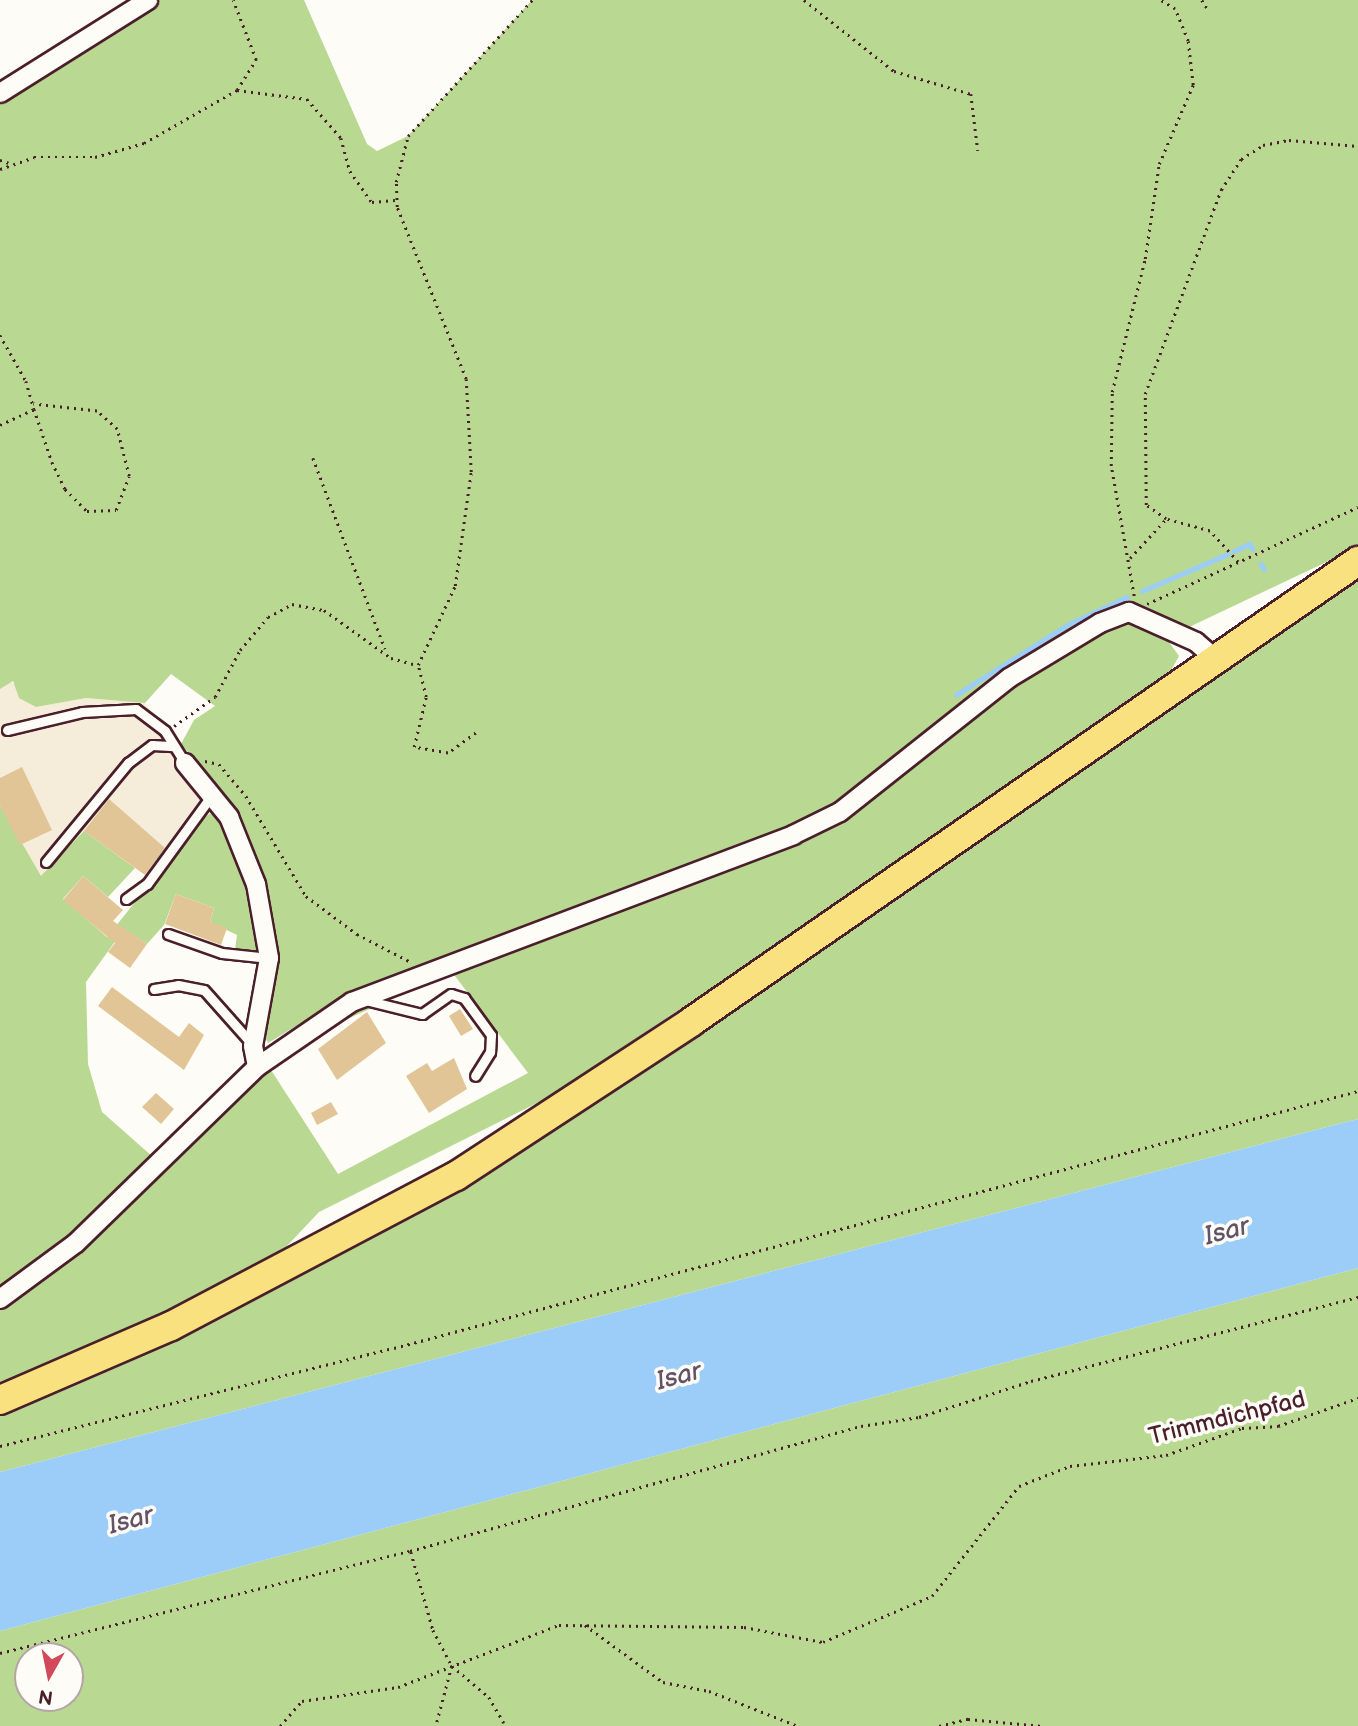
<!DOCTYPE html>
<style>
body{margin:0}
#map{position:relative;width:1358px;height:1726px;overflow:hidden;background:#fdfcf7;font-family:"Balsamiq Sans",sans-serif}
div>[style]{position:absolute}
.built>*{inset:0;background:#f5ecda}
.green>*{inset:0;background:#b9d891}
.water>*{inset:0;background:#9bcdf8}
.stream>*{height:4.5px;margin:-2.25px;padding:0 2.25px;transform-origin:2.25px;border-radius:2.25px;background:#9bcdf8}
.building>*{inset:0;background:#e2c596}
.path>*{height:2.5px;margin-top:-1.25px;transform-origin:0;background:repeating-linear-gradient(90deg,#4a1f2b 0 2px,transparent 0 7px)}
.roads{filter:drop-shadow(2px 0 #4a1f2b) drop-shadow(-2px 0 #4a1f2b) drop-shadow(0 2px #4a1f2b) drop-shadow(0 -2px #4a1f2b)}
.lane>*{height:9px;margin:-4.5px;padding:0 4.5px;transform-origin:4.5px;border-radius:4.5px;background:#fdfcf7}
.street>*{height:18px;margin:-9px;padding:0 9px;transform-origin:9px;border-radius:9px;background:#fdfcf7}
.primary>*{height:28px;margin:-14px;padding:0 14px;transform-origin:14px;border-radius:14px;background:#fae180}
span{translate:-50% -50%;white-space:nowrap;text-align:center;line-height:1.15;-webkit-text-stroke:7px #fdfcf7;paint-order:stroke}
.street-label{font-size:24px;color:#4a1f2b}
.water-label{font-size:26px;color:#625368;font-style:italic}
.north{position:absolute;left:14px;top:1642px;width:70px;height:70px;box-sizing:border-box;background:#fdfcf7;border:2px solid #b5a4a5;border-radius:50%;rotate:189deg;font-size:19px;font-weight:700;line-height:28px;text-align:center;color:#4a1f2b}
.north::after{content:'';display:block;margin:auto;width:24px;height:32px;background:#d1495b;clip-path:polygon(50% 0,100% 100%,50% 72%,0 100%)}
</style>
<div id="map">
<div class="built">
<i style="clip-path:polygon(0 670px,36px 707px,86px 698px,145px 703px,220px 806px,201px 820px,155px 882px,84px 831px,41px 877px,0 805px)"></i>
</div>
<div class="green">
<i style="clip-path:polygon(159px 0,304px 0,367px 144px,377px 151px,408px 136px,532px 0,1358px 0,1358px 547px,1166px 638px,1179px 656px,1169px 674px,709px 997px,692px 1001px,547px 1098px,319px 1212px,286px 1247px,167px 1315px,0 1386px,0 805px,41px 876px,84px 831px,135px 868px,108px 897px,83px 876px,63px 899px,107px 937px,201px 820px,211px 813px,234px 839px,260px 953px,235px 950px,237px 935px,210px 922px,214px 908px,176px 894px,164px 925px,147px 944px,124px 929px,86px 982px,88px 1064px,102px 1112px,153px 1157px,271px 1070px,338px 1174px,528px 1073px,452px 972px,314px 1034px,306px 1020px,268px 1043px,261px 1028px,277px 940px,260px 864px,230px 802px,181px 744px,194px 720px,215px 706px,171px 674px,145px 703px,86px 698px,36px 707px,19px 698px,13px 681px,0 689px,0 103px)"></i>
<i style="clip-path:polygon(1358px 568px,1358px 1119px,0 1472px,0 1411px,174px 1335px,462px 1185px)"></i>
<i style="clip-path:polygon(evenodd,1358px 1268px,1358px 1726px,0 1726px,0 1631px,1358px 1268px,28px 1656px,70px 1656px,70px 1698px,28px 1698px,28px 1656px)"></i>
</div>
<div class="water">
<i style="clip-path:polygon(1358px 1119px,1358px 1268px,0 1631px,0 1472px)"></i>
</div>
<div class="stream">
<i style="left:1234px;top:551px;width:17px;rotate:-25deg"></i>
<i style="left:1249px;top:544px;width:6px;rotate:51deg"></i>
<i style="left:1261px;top:564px;width:6px;rotate:59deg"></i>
<i style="left:1142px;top:591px;width:94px;rotate:-23.3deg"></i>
<i style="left:956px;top:695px;width:131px;rotate:-32.2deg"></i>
<i style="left:1067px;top:625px;width:66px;rotate:-25deg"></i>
</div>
<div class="building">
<i style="clip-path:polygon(22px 767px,52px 830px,20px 845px,0 805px,0 778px)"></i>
<i style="clip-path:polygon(109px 799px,165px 848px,145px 875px,84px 831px)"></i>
<i style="clip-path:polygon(83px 876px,123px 910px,113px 921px,147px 944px,130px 968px,108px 952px,115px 943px,63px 900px)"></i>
<i style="clip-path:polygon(176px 894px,214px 908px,210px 922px,227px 928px,221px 945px,165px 924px)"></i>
<i style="clip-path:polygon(112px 987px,179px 1037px,189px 1023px,204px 1035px,184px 1070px,98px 1006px)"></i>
<i style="clip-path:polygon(460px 1009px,473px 1029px,461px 1036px,449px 1016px)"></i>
<i style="clip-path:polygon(367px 1012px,386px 1043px,337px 1080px,318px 1049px)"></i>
<i style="clip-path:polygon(454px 1058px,467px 1089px,429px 1113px,406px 1076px,427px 1063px,432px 1071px)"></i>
<i style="clip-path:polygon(156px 1093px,174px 1109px,161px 1124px,142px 1107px)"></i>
<i style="clip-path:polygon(331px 1102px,338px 1114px,317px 1125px,311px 1113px)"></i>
</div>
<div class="path">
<i style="left:804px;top:0;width:115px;rotate:38.3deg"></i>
<i style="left:894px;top:71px;width:80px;rotate:16.6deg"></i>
<i style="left:971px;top:94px;width:57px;rotate:83deg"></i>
<i style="left:1202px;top:0;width:9px;rotate:58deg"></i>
<i style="left:237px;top:90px;width:71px;rotate:7.3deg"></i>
<i style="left:307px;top:99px;width:52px;rotate:48.9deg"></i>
<i style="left:341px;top:138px;width:34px;rotate:75deg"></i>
<i style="left:350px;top:171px;width:38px;rotate:55deg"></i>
<i style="left:372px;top:202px;width:23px;rotate:-5deg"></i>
<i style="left:0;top:160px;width:9px;rotate:18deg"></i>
<i style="left:0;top:169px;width:36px;rotate:-19deg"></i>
<i style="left:34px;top:157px;width:61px"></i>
<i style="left:95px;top:157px;width:51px;rotate:-15.9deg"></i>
<i style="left:144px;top:143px;width:107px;rotate:-29.7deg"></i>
<i style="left:237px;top:90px;width:36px;rotate:-58deg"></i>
<i style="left:256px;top:60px;width:64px;rotate:-111deg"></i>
<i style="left:0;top:335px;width:53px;rotate:60.5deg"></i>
<i style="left:26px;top:381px;width:29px;rotate:74deg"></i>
<i style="left:34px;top:409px;width:56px;rotate:71.2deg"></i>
<i style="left:52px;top:462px;width:30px;rotate:64deg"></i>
<i style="left:65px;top:489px;width:31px;rotate:45deg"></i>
<i style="left:87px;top:511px;width:29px;rotate:-2deg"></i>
<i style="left:116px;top:510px;width:36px;rotate:-69deg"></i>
<i style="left:129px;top:476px;width:49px;rotate:-104.3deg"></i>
<i style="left:117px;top:429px;width:27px;rotate:-138deg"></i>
<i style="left:97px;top:411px;width:64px;rotate:-173.8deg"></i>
<i style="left:0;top:425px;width:38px;rotate:-25deg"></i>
<i style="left:313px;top:458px;width:204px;rotate:69.3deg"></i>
<i style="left:1130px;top:558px;width:53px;rotate:-47.3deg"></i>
<i style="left:1238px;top:562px;width:42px;rotate:-132.1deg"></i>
<i style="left:1210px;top:531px;width:46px;rotate:-164.7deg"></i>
<i style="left:1166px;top:519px;width:24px;rotate:-145deg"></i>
<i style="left:1146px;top:505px;width:111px;rotate:-90.5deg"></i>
<i style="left:1145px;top:394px;width:218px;rotate:-69.6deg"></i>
<i style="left:1221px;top:190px;width:37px;rotate:-57deg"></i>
<i style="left:1241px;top:159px;width:26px;rotate:-32deg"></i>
<i style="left:1263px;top:145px;width:26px;rotate:-11deg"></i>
<i style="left:1289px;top:140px;width:69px;rotate:5deg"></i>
<i style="left:1134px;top:596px;width:132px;rotate:-100deg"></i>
<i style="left:1111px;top:466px;width:74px;rotate:-89.2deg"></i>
<i style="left:1112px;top:392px;width:137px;rotate:-76.1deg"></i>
<i style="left:1145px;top:259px;width:96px;rotate:-81.6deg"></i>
<i style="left:1159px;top:164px;width:86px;rotate:-66.7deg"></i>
<i style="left:1193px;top:85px;width:44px;rotate:-96.5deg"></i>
<i style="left:1188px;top:41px;width:35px;rotate:-112deg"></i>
<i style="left:1175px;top:9px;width:17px;rotate:-149deg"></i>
<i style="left:1147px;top:604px;width:232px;rotate:-24.7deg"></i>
<i style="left:174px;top:726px;width:50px;rotate:-35.3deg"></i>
<i style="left:215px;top:697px;width:53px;rotate:-62deg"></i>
<i style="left:240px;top:650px;width:43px;rotate:-49.7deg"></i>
<i style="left:268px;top:617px;width:27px;rotate:-28deg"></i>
<i style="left:292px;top:604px;width:33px;rotate:11deg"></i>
<i style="left:324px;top:610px;width:82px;rotate:35.6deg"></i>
<i style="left:391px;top:658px;width:28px;rotate:15deg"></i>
<i style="left:476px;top:733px;width:34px;rotate:144deg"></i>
<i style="left:448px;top:753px;width:35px;rotate:-170deg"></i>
<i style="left:414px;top:747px;width:51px;rotate:-76.5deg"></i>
<i style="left:426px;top:697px;width:33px;rotate:-104deg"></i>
<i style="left:418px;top:665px;width:87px;rotate:-64.9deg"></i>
<i style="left:455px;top:586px;width:115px;rotate:-82deg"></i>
<i style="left:471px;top:472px;width:93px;rotate:-93.1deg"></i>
<i style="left:466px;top:379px;width:185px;rotate:-111.9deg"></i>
<i style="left:397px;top:207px;width:25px;rotate:-92deg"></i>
<i style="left:396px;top:182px;width:48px;rotate:-75.4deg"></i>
<i style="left:408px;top:136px;width:184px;rotate:-47.6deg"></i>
<i style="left:205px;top:761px;width:14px;rotate:12deg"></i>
<i style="left:219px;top:764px;width:42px;rotate:49.8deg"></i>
<i style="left:246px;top:796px;width:117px;rotate:59deg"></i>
<i style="left:306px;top:896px;width:64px;rotate:36.7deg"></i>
<i style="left:357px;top:934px;width:61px;rotate:27.4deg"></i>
<i style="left:0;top:1446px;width:406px;rotate:-14deg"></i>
<i style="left:394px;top:1348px;width:998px;rotate:-14.93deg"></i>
<i style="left:411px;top:1552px;width:81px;rotate:74.2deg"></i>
<i style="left:433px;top:1630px;width:41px;rotate:62.2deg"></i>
<i style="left:452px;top:1666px;width:62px;rotate:104.9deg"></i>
<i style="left:585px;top:1625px;width:97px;rotate:36.2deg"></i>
<i style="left:663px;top:1682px;width:47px;rotate:11.1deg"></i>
<i style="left:709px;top:1691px;width:96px;rotate:21.5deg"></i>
<i style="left:0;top:1653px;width:422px;rotate:-14deg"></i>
<i style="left:410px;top:1551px;width:468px;rotate:-15.5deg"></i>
<i style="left:861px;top:1426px;width:59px;rotate:-8.8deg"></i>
<i style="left:919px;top:1417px;width:118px;rotate:-17.8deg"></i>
<i style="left:1031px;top:1381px;width:338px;rotate:-14.4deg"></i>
<i style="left:452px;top:1666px;width:48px;rotate:40deg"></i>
<i style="left:489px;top:1697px;width:30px;rotate:60deg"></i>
<i style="left:280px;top:1726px;width:33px;rotate:-49deg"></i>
<i style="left:302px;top:1701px;width:97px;rotate:-8.3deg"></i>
<i style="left:398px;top:1687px;width:173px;rotate:-21.1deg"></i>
<i style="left:559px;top:1625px;width:185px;rotate:0.6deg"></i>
<i style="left:744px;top:1627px;width:80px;rotate:10.8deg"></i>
<i style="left:823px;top:1642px;width:118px;rotate:-22.9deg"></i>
<i style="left:932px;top:1596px;width:140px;rotate:-51.7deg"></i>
<i style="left:1019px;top:1486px;width:55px;rotate:-21.4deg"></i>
<i style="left:1070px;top:1466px;width:97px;rotate:-6.5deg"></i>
<i style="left:1166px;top:1455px;width:81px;rotate:-19.6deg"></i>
<i style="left:1242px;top:1428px;width:36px;rotate:-3deg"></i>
<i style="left:1278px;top:1426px;width:85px;rotate:-19.3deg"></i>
<i style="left:939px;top:1726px;width:30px;rotate:-14deg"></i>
<i style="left:968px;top:1719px;width:75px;rotate:5.3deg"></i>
</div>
<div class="roads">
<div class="lane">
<i style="left:7px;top:730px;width:77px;rotate:-13.5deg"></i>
<i style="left:82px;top:712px;width:54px;rotate:-3.2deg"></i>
<i style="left:136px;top:709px;width:36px;rotate:37deg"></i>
<i style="left:165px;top:731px;width:38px;rotate:58deg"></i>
<i style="left:46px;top:862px;width:129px;rotate:-50.4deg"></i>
<i style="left:128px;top:763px;width:30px;rotate:-37deg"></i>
<i style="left:152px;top:745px;width:22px;rotate:3deg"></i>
<i style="left:126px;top:899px;width:26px;rotate:-36deg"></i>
<i style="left:147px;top:884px;width:110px;rotate:-53.9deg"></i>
<i style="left:168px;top:934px;width:57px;rotate:19.4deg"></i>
<i style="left:222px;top:953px;width:47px;rotate:6.1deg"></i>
<i style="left:154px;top:989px;width:24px;rotate:-9deg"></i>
<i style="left:178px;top:985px;width:26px;rotate:11deg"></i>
<i style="left:204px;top:990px;width:72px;rotate:48.4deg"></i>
<i style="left:365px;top:1000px;width:59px;rotate:13.8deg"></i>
<i style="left:422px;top:1014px;width:35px;rotate:-35deg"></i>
<i style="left:451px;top:994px;width:14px;rotate:17deg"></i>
<i style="left:464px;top:998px;width:46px;rotate:53.9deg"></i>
<i style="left:491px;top:1035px;width:17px;rotate:93deg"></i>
<i style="left:490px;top:1052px;width:28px;rotate:122deg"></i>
</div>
<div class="street">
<i style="left:0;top:93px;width:175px;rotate:-32.1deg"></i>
<i style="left:185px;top:763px;width:70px;rotate:50.8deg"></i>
<i style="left:229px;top:817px;width:72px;rotate:68.1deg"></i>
<i style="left:256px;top:884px;width:75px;rotate:80deg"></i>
<i style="left:269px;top:958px;width:89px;rotate:100.3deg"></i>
<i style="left:253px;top:1046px;width:21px;rotate:79deg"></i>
<i style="left:0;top:1299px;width:94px;rotate:-36.4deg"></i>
<i style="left:76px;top:1243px;width:252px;rotate:-44.2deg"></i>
<i style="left:257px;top:1067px;width:115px;rotate:-34.4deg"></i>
<i style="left:352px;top:1002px;width:472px;rotate:-20.7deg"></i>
<i style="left:793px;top:835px;width:52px;rotate:-26.1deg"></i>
<i style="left:840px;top:812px;width:216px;rotate:-38.4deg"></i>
<i style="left:1009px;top:678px;width:106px;rotate:-31.1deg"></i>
<i style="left:1100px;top:623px;width:31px;rotate:-21deg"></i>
<i style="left:1129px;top:612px;width:73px;rotate:24.1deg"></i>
<i style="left:1196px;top:642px;width:23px;rotate:41deg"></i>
</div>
<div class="primary">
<i style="left:0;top:1400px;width:186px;rotate:-23.4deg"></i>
<i style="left:171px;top:1326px;width:322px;rotate:-27.8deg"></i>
<i style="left:456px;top:1176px;width:281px;rotate:-33.2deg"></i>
<i style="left:691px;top:1022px;width:811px;rotate:-34.65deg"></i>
</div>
</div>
<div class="street-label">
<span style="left:1227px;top:1418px;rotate:-14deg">Trimmdichpfad</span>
</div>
<div class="water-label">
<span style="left:1227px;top:1232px;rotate:-15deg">Isar</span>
<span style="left:679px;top:1377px;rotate:-15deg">Isar</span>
<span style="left:131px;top:1521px;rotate:-15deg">Isar</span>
</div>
<div class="north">N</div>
</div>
